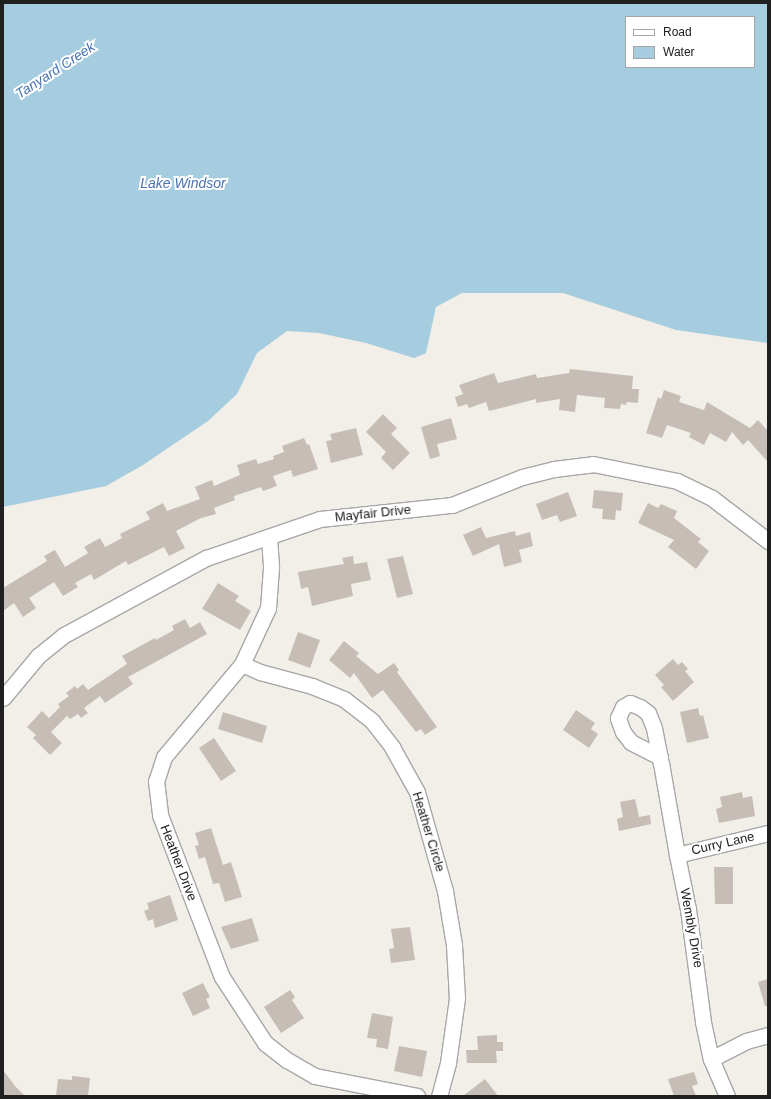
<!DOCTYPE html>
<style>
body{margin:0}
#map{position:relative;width:771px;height:1099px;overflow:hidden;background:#f1efe7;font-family:Helvetica,sans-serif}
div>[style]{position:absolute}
.water>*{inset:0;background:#a6ccdf}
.building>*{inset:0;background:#c6beb6}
.roads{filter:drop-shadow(1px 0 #a7a7a7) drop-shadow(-1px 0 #a7a7a7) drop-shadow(0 1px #a7a7a7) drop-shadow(0 -1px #a7a7a7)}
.minor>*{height:15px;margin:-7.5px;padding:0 7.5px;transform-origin:7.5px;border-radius:7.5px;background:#fff}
span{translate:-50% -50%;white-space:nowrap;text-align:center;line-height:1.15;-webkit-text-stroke:4px #fff;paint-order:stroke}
.street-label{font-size:13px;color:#202020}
.water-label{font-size:14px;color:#4972b3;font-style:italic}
.frame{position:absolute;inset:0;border:4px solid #202020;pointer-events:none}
.legend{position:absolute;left:625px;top:16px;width:130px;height:52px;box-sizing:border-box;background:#fff;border:1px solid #a6a6a6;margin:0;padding:5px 7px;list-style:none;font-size:12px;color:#202020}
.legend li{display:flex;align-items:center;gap:8px;height:20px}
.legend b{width:20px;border:1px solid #a6a6a6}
</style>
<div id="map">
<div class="water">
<i style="clip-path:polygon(evenodd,3px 3px,768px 3px,768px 343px,676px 330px,563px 293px,462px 293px,436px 307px,426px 353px,414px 358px,366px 343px,319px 333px,287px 331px,257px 353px,237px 394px,208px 421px,143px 465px,106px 486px,3px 507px,3px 3px,626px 17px,754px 17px,754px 67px,626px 67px,626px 17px)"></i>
</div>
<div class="building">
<i style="clip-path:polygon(570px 369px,633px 376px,632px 389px,639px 389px,638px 403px,627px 402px,626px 405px,621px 404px,620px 409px,604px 408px,605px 398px,577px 395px,575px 412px,559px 410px,560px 399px,536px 403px,536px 399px,489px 411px,486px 402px,469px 408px,467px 404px,458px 407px,455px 397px,463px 394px,459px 385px,494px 373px,498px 383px,536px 374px,537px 378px,569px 373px)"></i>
<i style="clip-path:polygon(664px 390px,681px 396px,679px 402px,704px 410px,707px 402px,750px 428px,758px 420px,768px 431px,768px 462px,748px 440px,743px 445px,732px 432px,726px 442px,710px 433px,704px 445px,689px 437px,691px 433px,667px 425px,662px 438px,646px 433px,658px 397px,661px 399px)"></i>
<i style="clip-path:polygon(383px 414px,397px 428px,391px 434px,410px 453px,393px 470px,381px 458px,386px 452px,366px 432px)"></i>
<i style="clip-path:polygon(451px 418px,457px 439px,437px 444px,440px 456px,430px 459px,421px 427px)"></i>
<i style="clip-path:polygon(356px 428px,363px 455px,331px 463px,326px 441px,332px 440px,330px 434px)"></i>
<i style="clip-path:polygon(304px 438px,307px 445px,309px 444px,318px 469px,293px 477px,291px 470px,273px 476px,277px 486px,263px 491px,261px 487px,234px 496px,235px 500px,214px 508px,216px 514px,201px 518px,176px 531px,185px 548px,169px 556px,164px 547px,128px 565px,126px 561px,94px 580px,91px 574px,75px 583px,78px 587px,63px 596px,54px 582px,29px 598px,36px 608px,23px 617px,14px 603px,3px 611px,3px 588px,47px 561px,44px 556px,55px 550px,65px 567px,88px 553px,84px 547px,100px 538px,105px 547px,122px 538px,120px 534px,150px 519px,146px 512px,163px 503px,167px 511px,200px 499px,195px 487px,212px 480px,214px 486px,240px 475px,237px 465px,256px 459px,258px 464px,274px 459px,273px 456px,284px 452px,282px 446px)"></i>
<i style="clip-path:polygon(594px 490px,623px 493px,621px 511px,616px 510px,615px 520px,602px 519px,603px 509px,592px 508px)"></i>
<i style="clip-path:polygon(568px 492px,577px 516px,560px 522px,557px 515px,542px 520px,536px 504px)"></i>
<i style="clip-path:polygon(648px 503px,658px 508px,661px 504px,677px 511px,674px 518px,701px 539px,698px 542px,709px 551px,696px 569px,668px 547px,674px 540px,638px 523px)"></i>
<i style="clip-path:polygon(481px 527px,486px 538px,515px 531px,516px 536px,530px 532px,533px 546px,519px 550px,522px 562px,504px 567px,499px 544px,473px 556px,463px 535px)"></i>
<i style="clip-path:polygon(353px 556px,354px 564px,367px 562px,371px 580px,351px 584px,353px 596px,312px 606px,308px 587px,301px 589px,298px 572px,344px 564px,342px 558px)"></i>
<i style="clip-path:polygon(403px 556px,413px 594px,397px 598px,387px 559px)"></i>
<i style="clip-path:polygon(218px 583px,239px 596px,235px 601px,251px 611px,240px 630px,202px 609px)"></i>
<i style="clip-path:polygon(185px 619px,190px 628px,200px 622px,207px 634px,128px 677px,133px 684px,105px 703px,100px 696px,84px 708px,88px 713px,81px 718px,78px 714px,70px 719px,67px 716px,51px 732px,62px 743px,50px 755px,33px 738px,36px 735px,27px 727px,42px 711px,49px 718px,60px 707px,58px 704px,69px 696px,66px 693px,75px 686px,77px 689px,83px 684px,88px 690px,127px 664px,122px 656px,155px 638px,156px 640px,174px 630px,172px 626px)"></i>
<i style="clip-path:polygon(298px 632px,320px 640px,310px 668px,288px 660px)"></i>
<i style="clip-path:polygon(344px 641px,359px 653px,356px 656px,378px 674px,394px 663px,399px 670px,397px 672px,437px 727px,425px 735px,421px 729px,416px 732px,383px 690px,372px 698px,354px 673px,350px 678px,329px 660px)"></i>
<i style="clip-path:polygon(673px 659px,678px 665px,682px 662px,688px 669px,685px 671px,694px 682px,673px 701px,661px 687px,664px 685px,655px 675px)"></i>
<i style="clip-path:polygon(698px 708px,700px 716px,703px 715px,709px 738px,687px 743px,680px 712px)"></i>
<i style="clip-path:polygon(576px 710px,595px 723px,591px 729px,598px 734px,589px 748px,563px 730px)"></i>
<i style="clip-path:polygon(223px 712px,267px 726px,262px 743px,218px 729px)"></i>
<i style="clip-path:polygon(214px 738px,236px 771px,221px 781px,199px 748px)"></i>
<i style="clip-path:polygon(742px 792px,743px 798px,752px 796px,755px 816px,719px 823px,716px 809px,722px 807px,720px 797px)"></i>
<i style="clip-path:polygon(635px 799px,639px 817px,650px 815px,651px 824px,619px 831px,617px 819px,623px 817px,620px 802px)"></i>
<i style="clip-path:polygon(211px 828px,223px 865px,231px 862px,242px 897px,225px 902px,219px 883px,213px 884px,205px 857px,199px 859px,195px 846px,199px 845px,195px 833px)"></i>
<i style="clip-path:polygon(714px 867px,733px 867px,733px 904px,715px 904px)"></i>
<i style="clip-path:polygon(170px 895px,178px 920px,155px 928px,153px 919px,148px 921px,144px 911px,149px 909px,147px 903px)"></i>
<i style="clip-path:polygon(252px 918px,259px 941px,231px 949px,221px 927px)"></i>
<i style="clip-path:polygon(410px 927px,415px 960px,391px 963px,389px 949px,394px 948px,391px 929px)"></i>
<i style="clip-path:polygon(768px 979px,768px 1006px,765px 1006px,758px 982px)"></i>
<i style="clip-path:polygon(203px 983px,210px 997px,206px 999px,210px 1008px,193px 1016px,182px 993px)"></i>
<i style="clip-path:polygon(290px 990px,295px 997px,292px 1000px,304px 1018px,281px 1033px,264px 1007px)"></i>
<i style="clip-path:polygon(372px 1013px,393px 1017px,388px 1049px,376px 1047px,377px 1039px,367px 1038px)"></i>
<i style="clip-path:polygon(497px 1035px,497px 1042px,503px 1042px,503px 1051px,496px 1051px,497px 1063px,467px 1063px,466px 1050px,478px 1050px,477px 1036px)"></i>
<i style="clip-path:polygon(399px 1046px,427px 1051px,422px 1077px,394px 1071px)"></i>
<i style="clip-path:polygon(3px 1070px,15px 1086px,25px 1096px,3px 1096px)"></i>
<i style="clip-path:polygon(694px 1072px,698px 1084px,692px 1086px,696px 1096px,674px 1096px,668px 1079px)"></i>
<i style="clip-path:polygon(72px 1076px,90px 1078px,88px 1096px,56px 1096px,58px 1079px,72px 1080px)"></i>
<i style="clip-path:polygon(485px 1079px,498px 1096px,463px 1096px)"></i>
</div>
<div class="roads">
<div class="minor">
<i style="left:269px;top:537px;width:31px;rotate:86deg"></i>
<i style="left:271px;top:568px;width:40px;rotate:94.3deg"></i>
<i style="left:268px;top:608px;width:62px;rotate:114.9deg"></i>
<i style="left:242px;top:664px;width:121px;rotate:130deg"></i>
<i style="left:164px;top:757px;width:25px;rotate:108deg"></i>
<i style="left:156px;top:781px;width:34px;rotate:83deg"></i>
<i style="left:160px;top:815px;width:173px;rotate:69.1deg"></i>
<i style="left:222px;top:977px;width:79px;rotate:56.9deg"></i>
<i style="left:265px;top:1043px;width:28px;rotate:38deg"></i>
<i style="left:287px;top:1060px;width:32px;rotate:30deg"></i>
<i style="left:315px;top:1076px;width:104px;rotate:11.1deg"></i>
<i style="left:242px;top:664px;width:20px;rotate:24deg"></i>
<i style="left:260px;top:672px;width:54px;rotate:15.1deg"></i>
<i style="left:312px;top:686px;width:35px;rotate:22deg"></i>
<i style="left:344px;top:699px;width:36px;rotate:38deg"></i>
<i style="left:372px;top:721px;width:33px;rotate:52deg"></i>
<i style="left:392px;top:747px;width:51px;rotate:60.9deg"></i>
<i style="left:417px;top:792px;width:103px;rotate:74.2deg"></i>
<i style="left:445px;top:891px;width:55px;rotate:80.5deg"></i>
<i style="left:454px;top:945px;width:53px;rotate:86.8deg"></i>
<i style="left:457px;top:998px;width:66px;rotate:97.9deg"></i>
<i style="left:448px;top:1063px;width:34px;rotate:105deg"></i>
<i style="left:3px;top:698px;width:55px;rotate:-50.2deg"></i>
<i style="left:38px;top:656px;width:33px;rotate:-39deg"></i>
<i style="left:64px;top:635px;width:162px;rotate:-28.5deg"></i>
<i style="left:206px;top:558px;width:120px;rotate:-18.9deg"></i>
<i style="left:320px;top:519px;width:133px;rotate:-6.1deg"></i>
<i style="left:452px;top:505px;width:75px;rotate:-21.8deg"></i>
<i style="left:522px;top:477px;width:33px;rotate:-14deg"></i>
<i style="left:554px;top:469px;width:39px;rotate:-7deg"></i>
<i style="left:593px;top:464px;width:86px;rotate:11.4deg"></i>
<i style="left:677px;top:481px;width:39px;rotate:26deg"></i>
<i style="left:712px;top:498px;width:71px;rotate:37.5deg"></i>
<i style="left:660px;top:757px;width:33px;rotate:-153deg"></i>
<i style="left:631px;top:742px;width:13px;rotate:-129deg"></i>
<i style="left:623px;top:732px;width:15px;rotate:-110deg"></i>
<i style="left:618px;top:718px;width:12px;rotate:-66deg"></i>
<i style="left:623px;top:707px;width:8px;rotate:-30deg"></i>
<i style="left:630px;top:703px;width:11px;rotate:22deg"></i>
<i style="left:640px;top:707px;width:10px;rotate:37deg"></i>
<i style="left:648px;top:713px;width:16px;rotate:68deg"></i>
<i style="left:654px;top:728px;width:36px;rotate:79deg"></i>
<i style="left:661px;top:763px;width:93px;rotate:80.1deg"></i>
<i style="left:677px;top:855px;width:55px;rotate:78.5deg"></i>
<i style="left:688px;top:909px;width:114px;rotate:82.4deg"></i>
<i style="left:703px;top:1022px;width:38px;rotate:78deg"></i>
<i style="left:711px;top:1059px;width:40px;rotate:66.6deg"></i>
<i style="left:677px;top:855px;width:94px;rotate:-13.6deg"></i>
<i style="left:711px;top:1059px;width:39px;rotate:-27deg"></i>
<i style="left:746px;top:1041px;width:23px;rotate:-15deg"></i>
</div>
</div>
<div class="street-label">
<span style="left:373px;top:514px;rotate:-6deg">Mayfair Drive</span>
<span style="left:428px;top:832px;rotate:73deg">Heather Circle</span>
<span style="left:723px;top:844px;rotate:-13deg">Curry Lane</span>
<span style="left:178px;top:863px;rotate:69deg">Heather Drive</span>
<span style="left:691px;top:928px;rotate:80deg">Wembly Drive</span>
</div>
<div class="water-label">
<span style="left:55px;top:70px;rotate:-33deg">Tanyard Creek</span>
<span style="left:183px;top:183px">Lake Windsor</span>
</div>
<div class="frame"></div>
<ul class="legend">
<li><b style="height:5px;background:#fff"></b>Road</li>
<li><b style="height:11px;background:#a6ccdf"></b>Water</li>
</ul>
</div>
